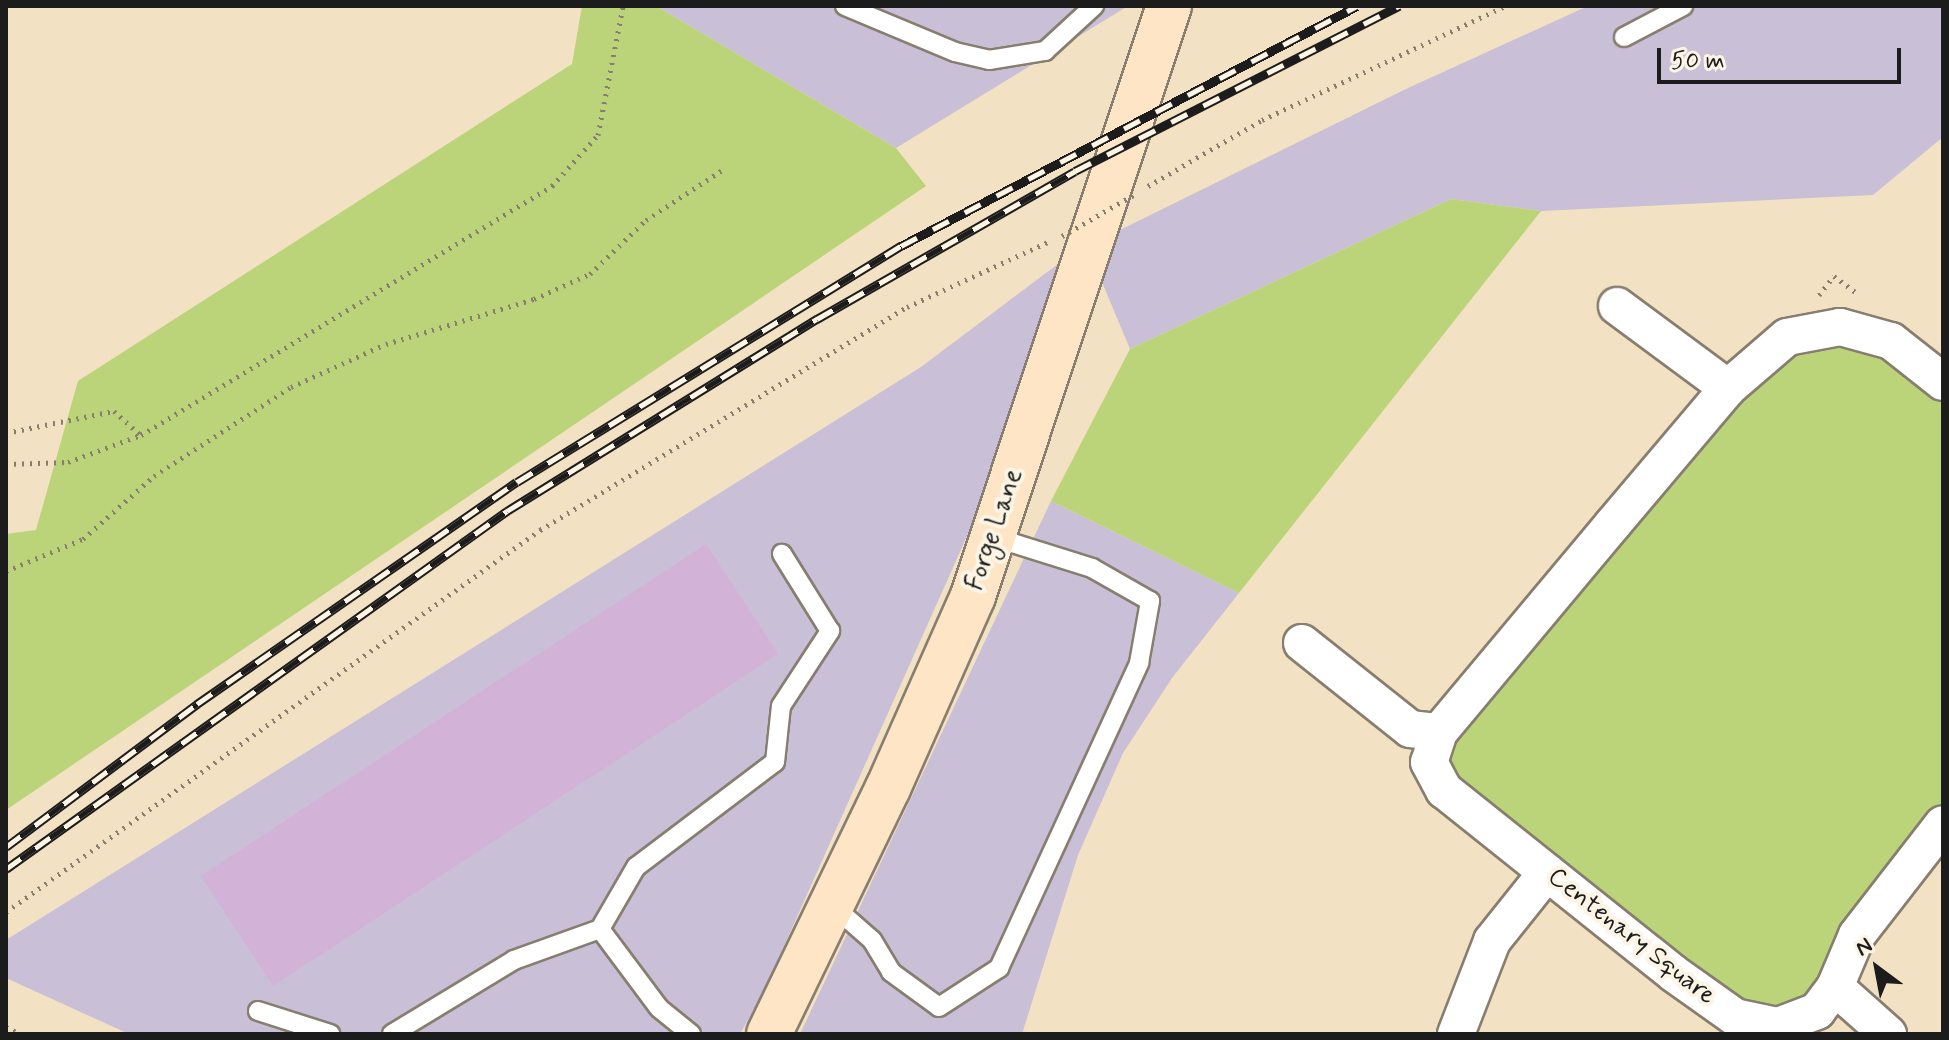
<!DOCTYPE html>
<style>
body{margin:0}
#map{position:relative;width:1949px;height:1040px;overflow:hidden;background:#f2e1c2;font-family:Mynerve,sans-serif}
div>[style]{position:absolute}
.industrial>*{inset:0;background:#c9bfd7}
.green>*{inset:0;background:#bcd479}
.building>*{inset:0;background:#d2b2d6}
.path>*{height:5px;margin-top:-2.5px;transform-origin:0;background:repeating-linear-gradient(90deg,#877e6f 0 2px,transparent 0 8px)}
.roads{filter:drop-shadow(2px 0 #877e6f) drop-shadow(-2px 0 #877e6f) drop-shadow(0 2px #877e6f) drop-shadow(0 -2px #877e6f)}
.lane>*{height:18px;margin:-9px;padding:0 9px;transform-origin:9px;border-radius:9px;background:#fff}
.street>*{height:36px;margin:-18px;padding:0 18px;transform-origin:18px;border-radius:18px;background:#fff}
.secondary>*{height:44px;margin:-22px;padding:0 22px;transform-origin:22px;border-radius:22px;background:#fde5c5}
.rail>*{height:9px;margin-top:-4.5px;transform-origin:0;background:repeating-linear-gradient(90deg,#fcf5e5 0 18px,#1c1c1c 0 36px);box-sizing:border-box;border-block:2px solid #1c1c1c}
.path-bridge>*{height:5px;margin-top:-2.5px;transform-origin:0;background:repeating-linear-gradient(90deg,#877e6f 0 2px,transparent 0 8px)}
span{translate:-50% -50%;white-space:nowrap;text-align:center;line-height:1.15;-webkit-text-stroke:8px #fcf5e5;paint-order:stroke}
.street-label{font-size:26px;color:#1c1c1c}
.frame{position:absolute;inset:0;border:8px solid #1c1c1c;pointer-events:none}
.north{position:absolute;left:1837px;top:928px;width:80px;height:80px;-webkit-text-stroke:6px #fcf5e5;paint-order:stroke;rotate:328deg;font-size:22px;font-weight:700;line-height:32px;text-align:center;color:#1c1c1c}
.north::after{content:'';display:block;margin:auto;width:28px;height:36px;background:#1c1c1c;clip-path:polygon(50% 0,100% 100%,50% 72%,0 100%)}
.scale{position:absolute;left:1657px;top:48px;width:244px;height:36px;box-sizing:border-box;border:4px solid #1c1c1c;border-top:0;padding-left:10px;font-size:24px;line-height:28px;white-space:nowrap;color:#1c1c1c;-webkit-text-stroke:6px #fcf5e5;paint-order:stroke}
</style>
<div id="map">
<div class="industrial">
<i style="clip-path:polygon(656px 6px,1128px 6px,896px 148px)"></i>
<i style="clip-path:polygon(1588px 6px,1943px 6px,1943px 137px,1873px 195px,1541px 211px,1451px 199px,1130px 349px,1102px 282px,1116px 232px,1408px 88px)"></i>
<i style="clip-path:polygon(1062px 261px,1032px 344px,993px 478px,763px 993px,740px 1034px,129px 1034px,6px 978px,6px 940px,921px 367px)"></i>
<i style="clip-path:polygon(1051px 501px,1239px 593px,1172px 678px,1123px 753px,1078px 855px,1022px 1034px,800px 1034px)"></i>
</div>
<div class="green">
<i style="clip-path:polygon(582px 6px,656px 6px,896px 148px,926px 186px,6px 810px,6px 534px,36px 530px,78px 381px,572px 64px)"></i>
<i style="clip-path:polygon(1451px 199px,1541px 211px,1239px 593px,1051px 501px,1130px 349px)"></i>
<i style="clip-path:polygon(1840px 327px,1943px 382px,1943px 824px,1835px 987px,1778px 1026px,1444px 790px,1439px 732px,1728px 388px)"></i>
</div>
<div class="building">
<i style="clip-path:polygon(706px 544px,778px 654px,273px 986px,201px 876px)"></i>
</div>
<div class="path">
<i style="left:1148px;top:186px;width:132px;rotate:-30.1deg"></i>
<i style="left:1262px;top:120px;width:268px;rotate:-25.1deg"></i>
<i style="left:1819px;top:295px;width:24px;rotate:-52deg"></i>
<i style="left:1834px;top:276px;width:30px;rotate:37deg"></i>
<i style="left:6px;top:433px;width:110px;rotate:-11.5deg"></i>
<i style="left:114px;top:411px;width:36px;rotate:42deg"></i>
<i style="left:6px;top:464px;width:62px;rotate:-1.8deg"></i>
<i style="left:68px;top:462px;width:78px;rotate:-20.3deg"></i>
<i style="left:141px;top:435px;width:481px;rotate:-31.2deg"></i>
<i style="left:552px;top:186px;width:69px;rotate:-48deg"></i>
<i style="left:598px;top:135px;width:131px;rotate:-79deg"></i>
<i style="left:6px;top:571px;width:83px;rotate:-22.6deg"></i>
<i style="left:83px;top:539px;width:95px;rotate:-41.6deg"></i>
<i style="left:154px;top:476px;width:163px;rotate:-33deg"></i>
<i style="left:291px;top:387px;width:104px;rotate:-24.4deg"></i>
<i style="left:386px;top:344px;width:155px;rotate:-16.9deg"></i>
<i style="left:534px;top:299px;width:61px;rotate:-24.1deg"></i>
<i style="left:590px;top:274px;width:78px;rotate:-44deg"></i>
<i style="left:646px;top:220px;width:91px;rotate:-33.3deg"></i>
<i style="left:6px;top:912px;width:657px;rotate:-35.58deg"></i>
<i style="left:540px;top:530px;width:429px;rotate:-31.3deg"></i>
<i style="left:907px;top:307px;width:157px;rotate:-24.8deg"></i>
<i style="left:6px;top:1027px;width:17px;rotate:25deg"></i>
</div>
<div class="roads">
<div class="lane">
<i style="left:845px;top:6px;width:119px;rotate:22.7deg"></i>
<i style="left:955px;top:52px;width:35px;rotate:13deg"></i>
<i style="left:989px;top:60px;width:57px;rotate:-9.1deg"></i>
<i style="left:1045px;top:51px;width:67px;rotate:-42.6deg"></i>
<i style="left:1624px;top:37px;width:67px;rotate:-27.7deg"></i>
<i style="left:832px;top:905px;width:53px;rotate:41.2deg"></i>
<i style="left:872px;top:940px;width:37px;rotate:59deg"></i>
<i style="left:891px;top:972px;width:59px;rotate:36.1deg"></i>
<i style="left:939px;top:1007px;width:72px;rotate:-33deg"></i>
<i style="left:999px;top:968px;width:336px;rotate:-65.3deg"></i>
<i style="left:1139px;top:663px;width:63px;rotate:-79.9deg"></i>
<i style="left:1150px;top:601px;width:67px;rotate:-150.4deg"></i>
<i style="left:1092px;top:568px;width:104px;rotate:-162.6deg"></i>
<i style="left:258px;top:1011px;width:76px;rotate:17.7deg"></i>
<i style="left:392px;top:1034px;width:143px;rotate:-31.2deg"></i>
<i style="left:514px;top:960px;width:91px;rotate:-19.8deg"></i>
<i style="left:691px;top:1034px;width:41px;rotate:-140.9deg"></i>
<i style="left:659px;top:1008px;width:99px;rotate:-126.8deg"></i>
<i style="left:600px;top:929px;width:72px;rotate:-59.9deg"></i>
<i style="left:636px;top:867px;width:174px;rotate:-37.1deg"></i>
<i style="left:775px;top:762px;width:56px;rotate:-83.9deg"></i>
<i style="left:781px;top:706px;width:90px;rotate:-56.8deg"></i>
<i style="left:830px;top:631px;width:91px;rotate:-121.9deg"></i>
</div>
<div class="street">
<i style="left:1617px;top:306px;width:138px;rotate:36.5deg"></i>
<i style="left:1943px;top:382px;width:66px;rotate:-141.7deg"></i>
<i style="left:1891px;top:341px;width:53px;rotate:-164.6deg"></i>
<i style="left:1840px;top:327px;width:54px;rotate:169.3deg"></i>
<i style="left:1787px;top:337px;width:78px;rotate:139.2deg"></i>
<i style="left:1728px;top:388px;width:178px;rotate:130.2deg"></i>
<i style="left:1613px;top:524px;width:271px;rotate:129.9deg"></i>
<i style="left:1439px;top:732px;width:32px;rotate:108deg"></i>
<i style="left:1429px;top:762px;width:32px;rotate:62deg"></i>
<i style="left:1444px;top:790px;width:293px;rotate:38.6deg"></i>
<i style="left:1673px;top:973px;width:76px;rotate:35.4deg"></i>
<i style="left:1735px;top:1017px;width:44px;rotate:11.8deg"></i>
<i style="left:1778px;top:1026px;width:42px;rotate:-21deg"></i>
<i style="left:1817px;top:1011px;width:30px;rotate:-53deg"></i>
<i style="left:1835px;top:987px;width:56px;rotate:-67.1deg"></i>
<i style="left:1857px;top:935px;width:140px;rotate:-52.2deg"></i>
<i style="left:1302px;top:643px;width:138px;rotate:38.5deg"></i>
<i style="left:1410px;top:729px;width:29px;rotate:6deg"></i>
<i style="left:1835px;top:987px;width:71px;rotate:41.6deg"></i>
<i style="left:1456px;top:1034px;width:100px;rotate:-68.8deg"></i>
<i style="left:1492px;top:941px;width:88px;rotate:-51.4deg"></i>
</div>
<div class="secondary">
<i style="left:769px;top:1034px;width:273px;rotate:-64.2deg"></i>
<i style="left:888px;top:788px;width:210px;rotate:-66.1deg"></i>
<i style="left:973px;top:596px;width:622px;rotate:-71.62deg"></i>
</div>
</div>
<div class="rail">
<i style="left:6px;top:847px;width:239px;rotate:-36.8deg"></i>
<i style="left:197px;top:704px;width:389px;rotate:-34.8deg"></i>
<i style="left:517px;top:482px;width:451px;rotate:-31.6deg"></i>
<i style="left:901px;top:246px;width:515px;rotate:-27.76deg"></i>
<i style="left:6px;top:869px;width:616px;rotate:-35.55deg"></i>
<i style="left:507px;top:511px;width:365px;rotate:-31.8deg"></i>
<i style="left:817px;top:319px;width:297px;rotate:-29.8deg"></i>
<i style="left:1075px;top:171px;width:364px;rotate:-27deg"></i>
</div>
<div class="path-bridge">
<i style="left:1062px;top:236px;width:86px;rotate:-29.8deg"></i>
</div>
<div class="street-label">
<span style="left:995px;top:530px;rotate:-71deg">Forge Lane</span>
<span style="left:1631px;top:937px;rotate:38deg">Centenary Square</span>
</div>
<div class="frame"></div>
<div class="north">N</div>
<div class="scale">50 m</div>
</div>
